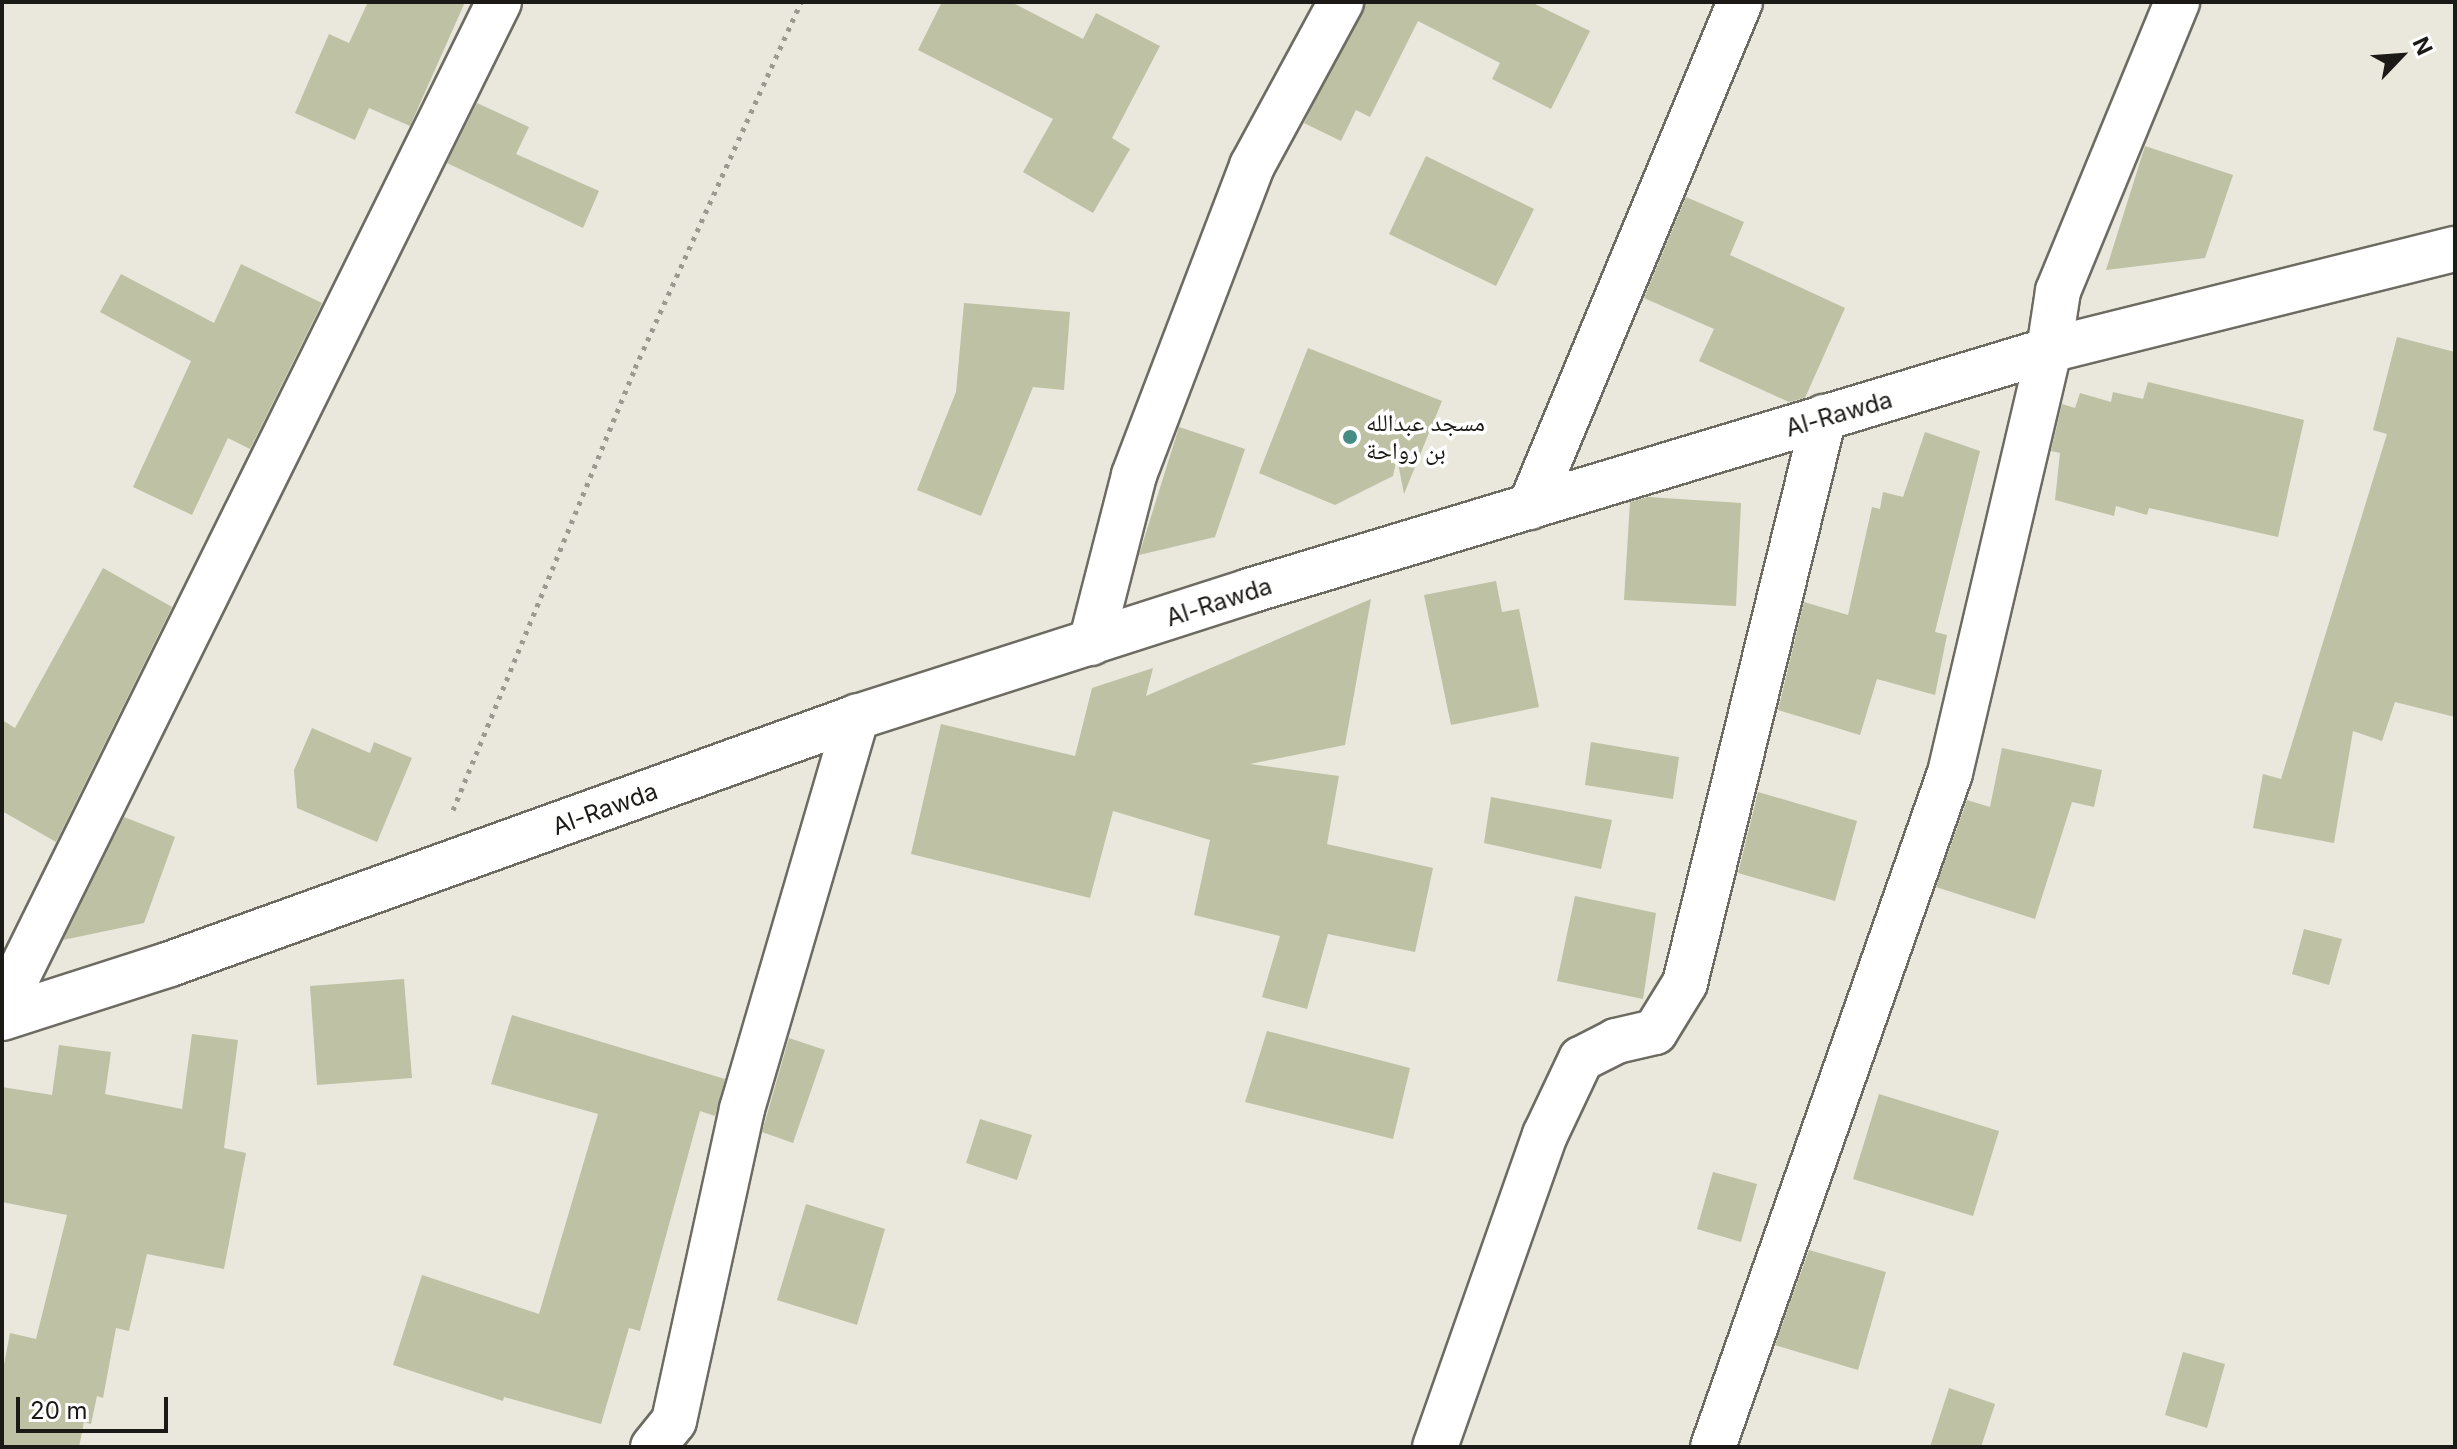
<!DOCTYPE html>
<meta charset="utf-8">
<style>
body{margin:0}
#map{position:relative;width:2457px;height:1449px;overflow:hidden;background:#eae7dd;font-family:Inter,"Noto Naskh Arabic",sans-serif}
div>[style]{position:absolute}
.building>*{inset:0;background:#bec1a3}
.path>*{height:5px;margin-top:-2.5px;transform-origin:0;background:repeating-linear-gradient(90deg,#9b9992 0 4px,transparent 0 10px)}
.roads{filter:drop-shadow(2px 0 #6d6b62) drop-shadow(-2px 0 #6d6b62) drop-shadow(0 2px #6d6b62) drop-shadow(0 -2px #6d6b62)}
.minor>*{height:44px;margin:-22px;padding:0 22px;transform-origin:22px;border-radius:22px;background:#fff}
.dots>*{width:22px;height:22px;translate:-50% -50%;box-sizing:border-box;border:4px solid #fff;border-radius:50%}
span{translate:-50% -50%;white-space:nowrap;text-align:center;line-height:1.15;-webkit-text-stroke:7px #fff;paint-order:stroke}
.street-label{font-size:24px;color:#1b1a16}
.poi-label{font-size:24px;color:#1b1a16}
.left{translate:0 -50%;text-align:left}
.frame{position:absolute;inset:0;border:4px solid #1b1a16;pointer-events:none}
.north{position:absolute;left:2361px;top:16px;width:80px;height:80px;-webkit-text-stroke:6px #fff;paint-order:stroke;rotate:65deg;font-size:22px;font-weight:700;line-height:32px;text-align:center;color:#1b1a16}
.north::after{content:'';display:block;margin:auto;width:28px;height:36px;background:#1b1a16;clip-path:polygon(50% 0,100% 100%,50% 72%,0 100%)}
.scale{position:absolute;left:16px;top:1397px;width:152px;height:36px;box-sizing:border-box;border:4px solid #1b1a16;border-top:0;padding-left:10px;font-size:24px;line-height:28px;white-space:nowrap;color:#1b1a16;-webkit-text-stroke:6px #fff;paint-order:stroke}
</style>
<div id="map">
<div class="building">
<i style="clip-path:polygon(368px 2px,465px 2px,410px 126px,369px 108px,355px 140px,295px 113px,329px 34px,349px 43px)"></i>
<i style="clip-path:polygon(942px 2px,1011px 2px,1083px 39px,1096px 13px,1160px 46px,1112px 138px,1130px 149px,1093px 213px,1023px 172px,1053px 119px,918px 50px)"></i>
<i style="clip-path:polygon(1366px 2px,1531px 2px,1590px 31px,1551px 109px,1492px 79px,1500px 63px,1418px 21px,1370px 117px,1356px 110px,1341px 141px,1304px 123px)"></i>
<i style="clip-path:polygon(477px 103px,529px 127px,516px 154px,599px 191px,583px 228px,447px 163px)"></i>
<i style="clip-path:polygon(2145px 146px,2233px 175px,2205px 258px,2106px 270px)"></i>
<i style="clip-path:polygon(1426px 156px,1534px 209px,1496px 286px,1389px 234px)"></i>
<i style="clip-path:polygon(1686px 197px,1744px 222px,1730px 255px,1845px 308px,1805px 398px,1789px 402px,1699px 361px,1714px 329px,1644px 298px)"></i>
<i style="clip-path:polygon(241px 264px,322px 303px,250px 449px,228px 438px,192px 515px,133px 487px,191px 361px,100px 312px,121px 274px,214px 323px)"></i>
<i style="clip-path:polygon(964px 303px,1070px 312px,1064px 390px,1033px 387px,981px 516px,917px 490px,956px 392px)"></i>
<i style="clip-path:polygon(2397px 337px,2455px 352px,2455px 717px,2395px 702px,2382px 741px,2353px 731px,2334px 843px,2253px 828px,2263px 774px,2281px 779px,2387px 434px,2373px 430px)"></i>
<i style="clip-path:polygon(1308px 348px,1442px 401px,1404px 494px,1397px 458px,1393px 476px,1335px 505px,1259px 473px)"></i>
<i style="clip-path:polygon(2148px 382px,2304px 420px,2278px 537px,2149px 508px,2147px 515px,2116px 506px,2114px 516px,2055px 500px,2060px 453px,2051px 451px,2062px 404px,2075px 408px,2080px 393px,2111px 402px,2113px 392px,2143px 399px)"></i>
<i style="clip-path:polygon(1179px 427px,1245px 449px,1215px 537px,1139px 555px)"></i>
<i style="clip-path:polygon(1925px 432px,1980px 451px,1935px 632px,1947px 635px,1935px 695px,1877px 679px,1860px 735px,1778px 710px,1804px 602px,1848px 615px,1872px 507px,1880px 509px,1883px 492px,1903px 497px)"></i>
<i style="clip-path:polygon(1648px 497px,1741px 503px,1736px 606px,1624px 600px,1630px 502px)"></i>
<i style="clip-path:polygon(103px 568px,172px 607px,56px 842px,2px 811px,2px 720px,15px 728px)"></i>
<i style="clip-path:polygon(1496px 581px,1502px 612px,1519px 609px,1539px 707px,1451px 725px,1424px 595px)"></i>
<i style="clip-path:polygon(1371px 599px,1345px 745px,1250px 764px,1339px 776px,1327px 844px,1433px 868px,1415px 952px,1328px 934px,1307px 1009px,1262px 997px,1280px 936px,1194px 915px,1210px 840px,1113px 811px,1090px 898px,911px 854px,941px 724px,1075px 756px,1092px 688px,1153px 668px,1146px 696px)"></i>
<i style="clip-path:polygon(312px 728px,370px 753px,374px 742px,412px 758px,377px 842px,297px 808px,294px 770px)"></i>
<i style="clip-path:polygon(1591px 742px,1679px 757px,1673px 799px,1585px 785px)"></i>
<i style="clip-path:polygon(2002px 748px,2102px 770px,2094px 807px,2072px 802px,2035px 919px,1936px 887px,1967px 800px,1990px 807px)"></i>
<i style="clip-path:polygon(1758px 792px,1857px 821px,1835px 901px,1738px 873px)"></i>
<i style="clip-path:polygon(1491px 797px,1612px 820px,1601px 869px,1484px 843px)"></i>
<i style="clip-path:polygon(124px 817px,175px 837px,144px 923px,63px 940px)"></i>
<i style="clip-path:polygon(1575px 896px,1656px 913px,1643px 999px,1557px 981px)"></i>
<i style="clip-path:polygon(2304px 929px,2342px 939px,2329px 985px,2292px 974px)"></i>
<i style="clip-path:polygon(404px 979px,412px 1078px,317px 1085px,310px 986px)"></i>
<i style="clip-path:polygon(512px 1015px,725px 1079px,715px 1116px,700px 1111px,640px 1331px,629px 1328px,601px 1424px,504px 1397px,503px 1401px,393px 1365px,422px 1275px,539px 1314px,598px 1114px,491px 1084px)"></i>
<i style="clip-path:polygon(1267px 1031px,1410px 1068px,1393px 1139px,1245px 1102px)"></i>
<i style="clip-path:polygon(192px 1034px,238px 1040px,224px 1148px,246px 1153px,224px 1269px,147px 1254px,129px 1331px,116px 1328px,103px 1398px,97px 1396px,91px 1424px,84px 1422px,79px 1447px,2px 1447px,2px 1375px,10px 1333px,36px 1339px,67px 1215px,2px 1202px,2px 1087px,52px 1095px,59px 1045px,111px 1052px,105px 1094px,182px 1109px)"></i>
<i style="clip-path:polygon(789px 1038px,825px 1050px,793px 1143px,762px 1132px)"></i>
<i style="clip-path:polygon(1879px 1094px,1999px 1131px,1973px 1216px,1853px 1179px)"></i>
<i style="clip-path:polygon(980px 1119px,1032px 1135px,1017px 1180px,966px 1163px)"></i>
<i style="clip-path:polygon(1713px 1172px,1757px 1184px,1741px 1242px,1697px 1229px)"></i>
<i style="clip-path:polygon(806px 1204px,885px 1229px,857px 1325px,777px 1300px)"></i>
<i style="clip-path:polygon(1809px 1250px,1886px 1272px,1858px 1370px,1775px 1345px)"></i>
<i style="clip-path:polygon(2183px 1352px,2225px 1364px,2207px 1428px,2165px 1415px)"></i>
<i style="clip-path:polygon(1949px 1388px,1995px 1404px,1981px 1447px,1930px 1447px)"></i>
</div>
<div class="path">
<i style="left:453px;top:810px;width:478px;rotate:-67.6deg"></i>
<i style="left:635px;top:368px;width:402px;rotate:-65.6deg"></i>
</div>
<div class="roads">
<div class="minor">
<i style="left:1530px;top:507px;width:547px;rotate:-67.42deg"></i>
<i style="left:1091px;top:643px;width:173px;rotate:-75.6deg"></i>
<i style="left:1134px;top:475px;width:331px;rotate:-69.1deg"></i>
<i style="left:1252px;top:166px;width:187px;rotate:-61.5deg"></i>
<i style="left:2px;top:1008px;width:1122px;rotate:-63.71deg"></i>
<i style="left:2px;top:1018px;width:176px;rotate:-17.8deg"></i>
<i style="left:170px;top:964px;width:730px;rotate:-19.78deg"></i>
<i style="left:857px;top:717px;width:412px;rotate:-17.8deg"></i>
<i style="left:1249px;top:591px;width:836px;rotate:-16.76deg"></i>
<i style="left:2049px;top:350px;width:418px;rotate:-14deg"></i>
<i style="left:653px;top:1447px;width:33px;rotate:-51deg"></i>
<i style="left:674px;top:1421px;width:319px;rotate:-77.7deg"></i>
<i style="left:742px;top:1109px;width:409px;rotate:-73.7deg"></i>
<i style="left:1435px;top:1447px;width:331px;rotate:-70.6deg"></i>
<i style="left:1545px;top:1135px;width:84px;rotate:-64.7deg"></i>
<i style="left:1581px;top:1059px;width:39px;rotate:-27deg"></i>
<i style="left:1616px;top:1041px;width:40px;rotate:-13deg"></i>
<i style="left:1655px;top:1032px;width:57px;rotate:-58.5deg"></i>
<i style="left:1685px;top:983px;width:583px;rotate:-76.2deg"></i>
<i style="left:1713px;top:1447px;width:714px;rotate:-70.63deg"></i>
<i style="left:1950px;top:773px;width:434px;rotate:-76.8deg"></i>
<i style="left:2049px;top:350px;width:60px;rotate:-81.3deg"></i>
<i style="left:2058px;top:291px;width:313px;rotate:-67.6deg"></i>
</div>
</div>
<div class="dots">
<i style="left:1350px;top:437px;background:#458c84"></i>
</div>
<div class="street-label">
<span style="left:1839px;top:414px;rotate:-16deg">Al-Rawda</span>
<span style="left:1219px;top:602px;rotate:-18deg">Al-Rawda</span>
<span style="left:605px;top:809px;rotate:-20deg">Al-Rawda</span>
</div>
<div class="poi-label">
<span class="left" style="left:1366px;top:437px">مسجد عبدالله<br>بن رواحة</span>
</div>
<div class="frame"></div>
<div class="north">N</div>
<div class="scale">20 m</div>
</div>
